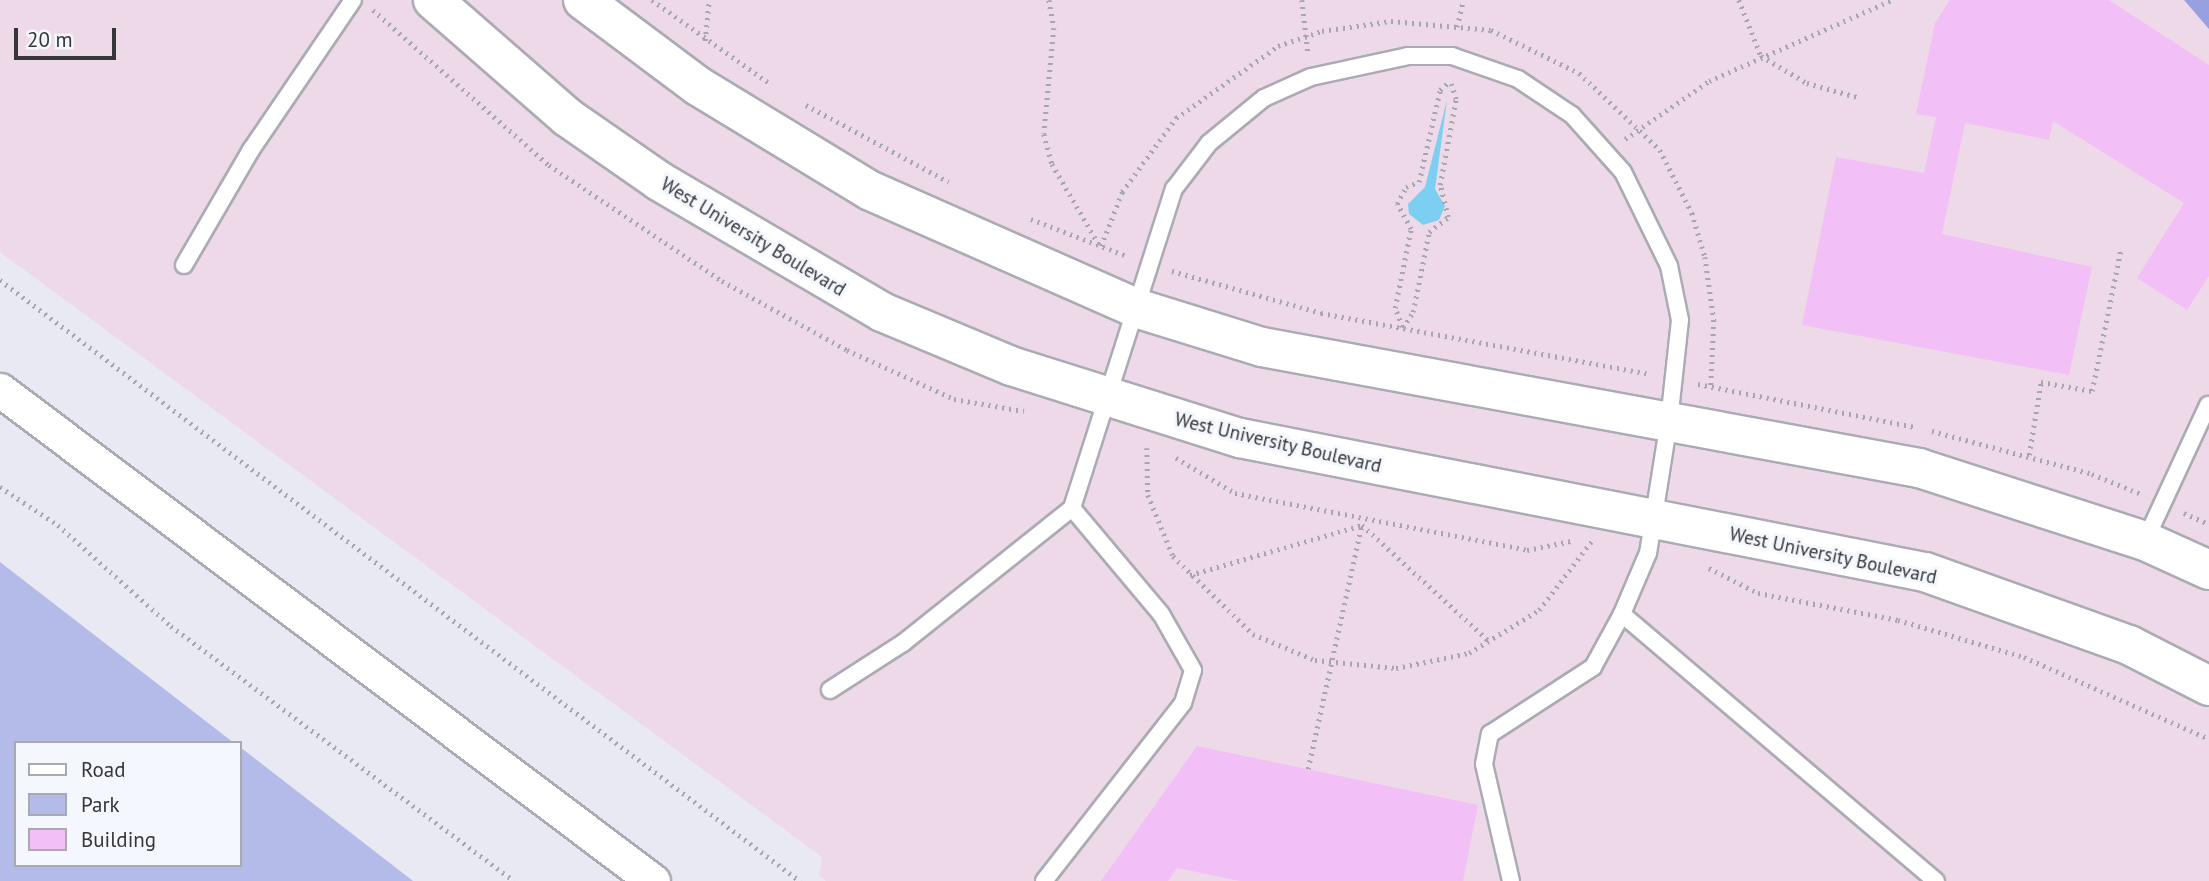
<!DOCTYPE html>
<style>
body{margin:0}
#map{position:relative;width:2209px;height:881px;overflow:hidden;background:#e8e9f2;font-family:"PT Sans",sans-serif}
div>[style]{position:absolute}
.education>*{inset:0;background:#eed9e8}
.green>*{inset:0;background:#b4bbe9}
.forest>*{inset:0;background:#98a0e0}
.water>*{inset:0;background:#7ccff0}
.building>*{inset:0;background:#f3bff7}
.path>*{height:4.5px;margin-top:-2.25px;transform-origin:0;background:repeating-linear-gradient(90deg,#a6a7ae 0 2px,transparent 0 7px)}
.roads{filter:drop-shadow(2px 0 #aaabb4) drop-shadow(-2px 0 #aaabb4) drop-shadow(0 2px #aaabb4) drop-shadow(0 -2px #aaabb4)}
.lane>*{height:16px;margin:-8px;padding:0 8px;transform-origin:8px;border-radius:8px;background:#fff}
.street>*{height:33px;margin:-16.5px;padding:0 16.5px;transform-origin:16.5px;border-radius:16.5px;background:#fff}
.secondary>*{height:38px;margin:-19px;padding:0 19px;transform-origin:19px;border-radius:19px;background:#fff}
span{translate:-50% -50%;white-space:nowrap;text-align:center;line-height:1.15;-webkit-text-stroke:6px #f5f7fe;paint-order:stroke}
.street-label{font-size:19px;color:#353639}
.legend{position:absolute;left:14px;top:741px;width:228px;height:126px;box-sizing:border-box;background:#f5f7fe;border:2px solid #a8aaaf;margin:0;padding:9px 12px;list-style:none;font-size:21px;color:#353639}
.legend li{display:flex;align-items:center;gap:14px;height:35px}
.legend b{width:35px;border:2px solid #a8aaaf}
.scale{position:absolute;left:14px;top:28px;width:102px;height:32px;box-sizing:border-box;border:4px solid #353639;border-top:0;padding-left:9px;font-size:21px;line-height:24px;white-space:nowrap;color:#353639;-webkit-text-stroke:5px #f5f7fe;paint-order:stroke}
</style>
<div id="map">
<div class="education">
<i style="clip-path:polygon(0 0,2209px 0,2209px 881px,826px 881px,819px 876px,822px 857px,0 252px)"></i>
</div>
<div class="green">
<i style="clip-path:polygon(0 562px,234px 743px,16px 743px,16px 865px,240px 865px,240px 747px,413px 881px,0 881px)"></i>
</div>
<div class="forest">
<i style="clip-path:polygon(2184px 0,2209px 0,2209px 29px)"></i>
</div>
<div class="water">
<i style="clip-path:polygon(1447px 100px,1435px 189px,1445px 206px,1439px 220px,1423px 225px,1409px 214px,1408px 204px,1425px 187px)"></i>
</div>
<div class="building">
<i style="clip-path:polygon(1950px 0,2109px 0,2209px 65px,2209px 276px,2187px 310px,2137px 278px,2184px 203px,2053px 121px,2049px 140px,1965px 123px,1942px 234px,2092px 267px,2069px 375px,1802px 325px,1836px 157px,1924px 173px,1936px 117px,1916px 114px,1935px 23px)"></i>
<i style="clip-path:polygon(1197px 746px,1478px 805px,1463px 881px,1240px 881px,1177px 868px,1168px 881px,1101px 881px)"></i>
</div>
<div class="path">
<i style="left:652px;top:0;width:147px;rotate:35.3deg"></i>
<i style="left:1049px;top:0;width:28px;rotate:80deg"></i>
<i style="left:1054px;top:28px;width:106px;rotate:95.4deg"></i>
<i style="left:1044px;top:134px;width:31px;rotate:75deg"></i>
<i style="left:1052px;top:164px;width:95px;rotate:59.7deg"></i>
<i style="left:1302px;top:0;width:52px;rotate:83.4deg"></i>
<i style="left:1739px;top:0;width:60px;rotate:68.6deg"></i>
<i style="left:1761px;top:56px;width:53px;rotate:30.4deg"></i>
<i style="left:1807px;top:83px;width:52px;rotate:15.6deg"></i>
<i style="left:373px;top:10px;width:235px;rotate:41.4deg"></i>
<i style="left:549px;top:165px;width:208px;rotate:33.8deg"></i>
<i style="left:722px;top:281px;width:143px;rotate:28.9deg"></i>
<i style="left:847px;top:350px;width:118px;rotate:24.6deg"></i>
<i style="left:954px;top:399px;width:71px;rotate:9.7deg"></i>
<i style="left:1457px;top:27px;width:28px;rotate:-77deg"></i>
<i style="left:705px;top:41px;width:41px;rotate:-84.4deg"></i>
<i style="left:806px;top:105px;width:162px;rotate:28.3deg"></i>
<i style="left:1625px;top:139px;width:102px;rotate:-34.6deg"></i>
<i style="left:1709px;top:81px;width:200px;rotate:-23.9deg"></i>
<i style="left:1031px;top:219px;width:103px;rotate:21.1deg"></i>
<i style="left:1101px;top:246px;width:58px;rotate:-68.7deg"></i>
<i style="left:1122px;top:192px;width:92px;rotate:-53.9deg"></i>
<i style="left:1176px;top:118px;width:125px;rotate:-35.2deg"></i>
<i style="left:1278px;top:46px;width:46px;rotate:-18.8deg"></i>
<i style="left:1322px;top:31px;width:70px;rotate:-8.2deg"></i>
<i style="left:1391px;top:21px;width:100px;rotate:5.1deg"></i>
<i style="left:1491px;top:30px;width:98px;rotate:26deg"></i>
<i style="left:1579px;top:73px;width:112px;rotate:43.5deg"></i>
<i style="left:1660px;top:150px;width:71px;rotate:63.1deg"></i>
<i style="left:1692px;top:213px;width:46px;rotate:73.5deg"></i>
<i style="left:1705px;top:257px;width:64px;rotate:81.9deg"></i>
<i style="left:1714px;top:320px;width:66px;rotate:92.6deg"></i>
<i style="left:1172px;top:271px;width:155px;rotate:15.7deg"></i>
<i style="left:1321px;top:313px;width:334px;rotate:10.5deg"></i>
<i style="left:0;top:280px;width:1001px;rotate:36.92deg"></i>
<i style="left:1402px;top:327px;width:20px;rotate:-110deg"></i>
<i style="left:1395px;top:308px;width:81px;rotate:-78.6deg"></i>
<i style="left:1411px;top:229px;width:29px;rotate:-119deg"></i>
<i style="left:1397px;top:204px;width:19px;rotate:-62deg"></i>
<i style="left:1406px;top:187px;width:14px;rotate:-21deg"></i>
<i style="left:1419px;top:182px;width:94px;rotate:-77.1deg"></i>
<i style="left:1440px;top:90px;width:13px;rotate:-42deg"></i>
<i style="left:1403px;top:328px;width:19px;rotate:-58deg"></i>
<i style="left:1413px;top:312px;width:82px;rotate:-78.7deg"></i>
<i style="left:1429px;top:232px;width:24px;rotate:-38deg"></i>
<i style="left:1448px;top:217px;width:33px;rotate:-104deg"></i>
<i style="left:1440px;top:185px;width:87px;rotate:-79.5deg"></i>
<i style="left:1456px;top:99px;width:20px;rotate:-108deg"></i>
<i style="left:1698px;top:384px;width:222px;rotate:11.2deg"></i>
<i style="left:1932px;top:431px;width:166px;rotate:15deg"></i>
<i style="left:2092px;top:474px;width:53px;rotate:22.2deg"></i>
<i style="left:1147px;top:448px;width:47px;rotate:88.8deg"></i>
<i style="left:1148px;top:495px;width:66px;rotate:67.7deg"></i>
<i style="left:1173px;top:556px;width:112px;rotate:44.3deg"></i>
<i style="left:1253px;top:634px;width:67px;rotate:22.8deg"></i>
<i style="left:1315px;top:660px;width:81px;rotate:5.6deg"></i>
<i style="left:1396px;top:668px;width:75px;rotate:-11.6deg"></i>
<i style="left:1469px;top:653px;width:82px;rotate:-31.6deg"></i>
<i style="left:1539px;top:610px;width:86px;rotate:-52.6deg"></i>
<i style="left:2029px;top:455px;width:74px;rotate:-80.7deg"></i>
<i style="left:2041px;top:382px;width:52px;rotate:10deg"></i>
<i style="left:2092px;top:391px;width:145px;rotate:-78.5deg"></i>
<i style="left:1176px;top:458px;width:69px;rotate:30.7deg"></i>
<i style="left:1235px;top:493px;width:298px;rotate:11deg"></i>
<i style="left:1527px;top:550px;width:45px;rotate:-11.6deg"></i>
<i style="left:0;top:487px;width:69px;rotate:33.2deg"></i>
<i style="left:58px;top:525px;width:152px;rotate:41.8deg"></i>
<i style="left:171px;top:626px;width:427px;rotate:36.6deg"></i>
<i style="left:2184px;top:513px;width:27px;rotate:24deg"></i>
<i style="left:1709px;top:568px;width:55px;rotate:27deg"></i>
<i style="left:1758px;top:593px;width:143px;rotate:10.9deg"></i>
<i style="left:1898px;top:620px;width:131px;rotate:16.4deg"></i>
<i style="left:2024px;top:657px;width:202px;rotate:23.9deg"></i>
<i style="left:1190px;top:575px;width:179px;rotate:-16.2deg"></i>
<i style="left:1362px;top:525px;width:172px;rotate:42.4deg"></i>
<i style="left:1308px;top:769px;width:251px;rotate:-77.6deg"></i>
</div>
<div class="roads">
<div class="lane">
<i style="left:184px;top:265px;width:133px;rotate:-59.8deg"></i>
<i style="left:251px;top:150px;width:181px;rotate:-55.8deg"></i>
<i style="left:2145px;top:541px;width:150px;rotate:-65.1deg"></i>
<i style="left:830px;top:690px;width:87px;rotate:-32.8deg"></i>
<i style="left:903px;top:643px;width:216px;rotate:-38.6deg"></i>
<i style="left:1072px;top:508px;width:335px;rotate:-72.3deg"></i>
<i style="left:1174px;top:189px;width:58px;rotate:-52.7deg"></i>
<i style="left:1209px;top:143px;width:71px;rotate:-39.3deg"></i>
<i style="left:1264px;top:98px;width:51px;rotate:-24.1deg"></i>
<i style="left:1311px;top:77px;width:99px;rotate:-12.2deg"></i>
<i style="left:1408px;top:56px;width:44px"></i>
<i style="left:1452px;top:56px;width:70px;rotate:19.2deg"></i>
<i style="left:1518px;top:79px;width:65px;rotate:33.7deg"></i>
<i style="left:1572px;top:115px;width:76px;rotate:48.2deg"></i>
<i style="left:1623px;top:172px;width:105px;rotate:63.9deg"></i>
<i style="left:1669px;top:266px;width:55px;rotate:78.5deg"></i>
<i style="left:1680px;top:320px;width:102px;rotate:96.2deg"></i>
<i style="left:1669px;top:421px;width:134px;rotate:99deg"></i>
<i style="left:1648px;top:553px;width:66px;rotate:113.1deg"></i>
<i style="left:1622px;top:614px;width:412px;rotate:40.4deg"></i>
<i style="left:1044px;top:881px;width:226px;rotate:-52deg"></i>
<i style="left:1183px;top:703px;width:34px;rotate:-73deg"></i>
<i style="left:1193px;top:670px;width:64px;rotate:-119.7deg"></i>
<i style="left:1161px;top:614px;width:138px;rotate:-130deg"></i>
<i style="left:1511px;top:881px;width:120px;rotate:-103deg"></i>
<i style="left:1484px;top:764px;width:31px;rotate:-79deg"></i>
<i style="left:1490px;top:734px;width:123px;rotate:-33deg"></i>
<i style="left:1593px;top:667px;width:60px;rotate:-61.3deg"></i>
</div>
<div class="street">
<i style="left:0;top:390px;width:817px;rotate:36.94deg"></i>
</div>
<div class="secondary">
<i style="left:433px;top:0;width:178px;rotate:41.1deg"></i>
<i style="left:567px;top:117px;width:112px;rotate:34.8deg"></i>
<i style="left:659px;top:181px;width:259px;rotate:30.4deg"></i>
<i style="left:882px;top:312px;width:140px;rotate:22.7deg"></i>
<i style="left:1011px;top:366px;width:240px;rotate:17.5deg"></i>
<i style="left:1240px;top:438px;width:698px;rotate:11.07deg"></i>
<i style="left:1925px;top:572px;width:217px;rotate:19.7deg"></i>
<i style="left:2129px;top:645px;width:90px;rotate:27.1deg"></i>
<i style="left:583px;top:0;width:144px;rotate:36.8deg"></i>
<i style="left:698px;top:86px;width:202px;rotate:31.3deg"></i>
<i style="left:871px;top:191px;width:290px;rotate:23.8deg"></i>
<i style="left:1136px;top:308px;width:132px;rotate:17.2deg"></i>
<i style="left:1262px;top:347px;width:668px;rotate:10.44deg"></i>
<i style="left:1919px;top:468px;width:237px;rotate:17.9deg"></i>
<i style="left:2145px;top:541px;width:70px;rotate:24.4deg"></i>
</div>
</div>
<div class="street-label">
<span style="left:753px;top:237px;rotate:31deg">West University Boulevard</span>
<span style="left:1278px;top:443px;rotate:13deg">West University Boulevard</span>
<span style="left:1833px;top:556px;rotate:12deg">West University Boulevard</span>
</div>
<ul class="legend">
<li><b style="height:9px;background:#fff"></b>Road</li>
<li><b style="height:19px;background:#b4bbe9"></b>Park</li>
<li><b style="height:19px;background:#f3bff7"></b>Building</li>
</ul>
<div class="scale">20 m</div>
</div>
